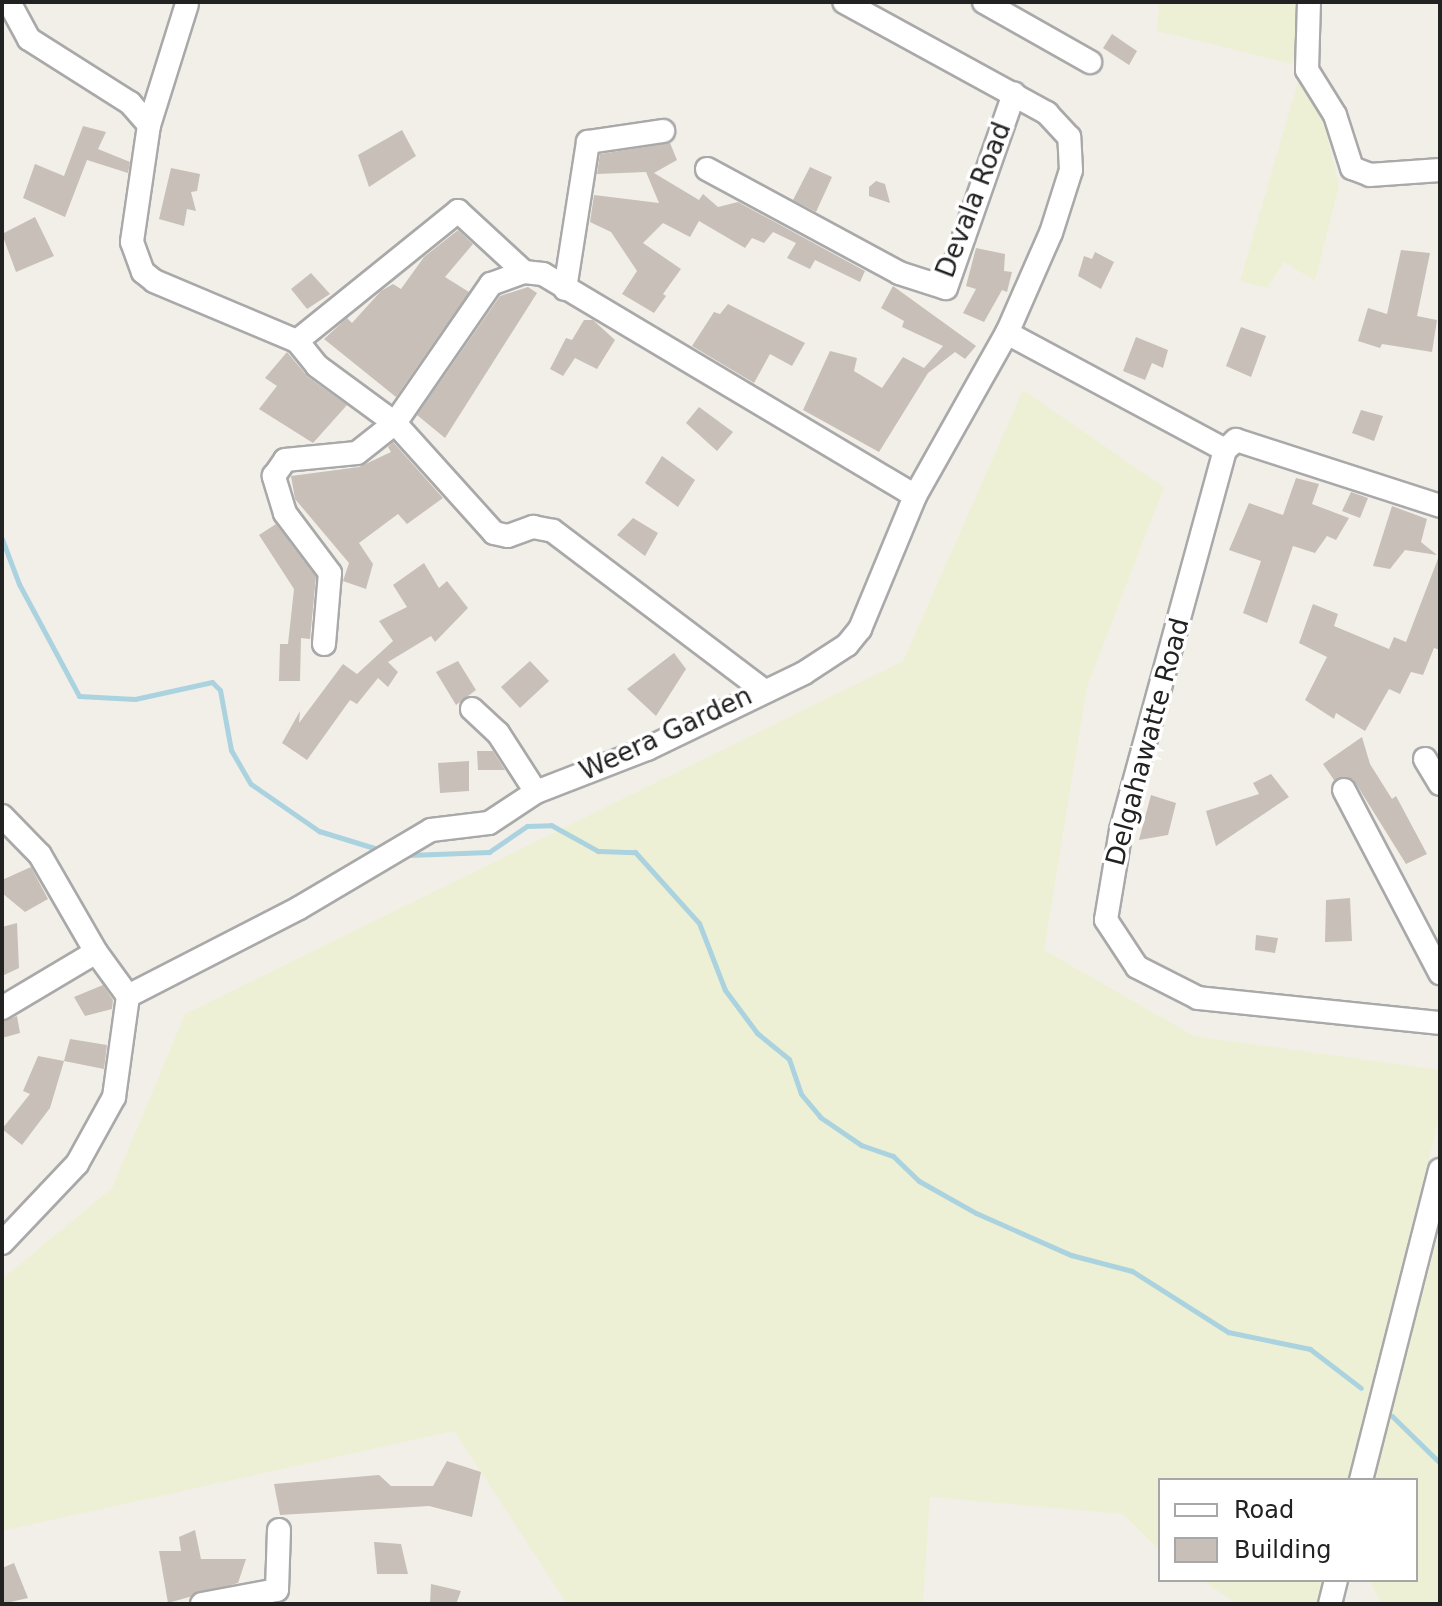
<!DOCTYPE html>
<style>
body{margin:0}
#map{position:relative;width:1442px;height:1606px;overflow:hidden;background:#f2efe9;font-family:"DejaVu Sans",sans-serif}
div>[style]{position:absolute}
.farmland>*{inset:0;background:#eef0d5}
.stream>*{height:5px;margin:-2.5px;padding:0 2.5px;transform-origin:2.5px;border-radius:2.5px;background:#aad3df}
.building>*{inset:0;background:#c7bfb8}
.roads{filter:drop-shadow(2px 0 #a9a9a9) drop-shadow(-2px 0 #a9a9a9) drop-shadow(0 2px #a9a9a9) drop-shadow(0 -2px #a9a9a9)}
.minor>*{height:22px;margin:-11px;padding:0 11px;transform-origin:11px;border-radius:11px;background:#fff}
span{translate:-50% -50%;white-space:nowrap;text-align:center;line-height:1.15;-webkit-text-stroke:7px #fff;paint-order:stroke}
.street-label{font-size:26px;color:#222}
.frame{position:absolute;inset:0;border:4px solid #222;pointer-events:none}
.legend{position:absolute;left:1158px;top:1478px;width:260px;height:104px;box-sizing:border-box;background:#fff;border:2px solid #a7a7a7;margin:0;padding:10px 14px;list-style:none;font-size:24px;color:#222}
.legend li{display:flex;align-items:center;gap:16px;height:40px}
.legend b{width:40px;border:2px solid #a7a7a7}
</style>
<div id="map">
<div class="farmland">
<i style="clip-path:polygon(1159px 2px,1299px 2px,1304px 15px,1292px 64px,1157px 31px)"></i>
<i style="clip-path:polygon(1298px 81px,1323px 118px,1339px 186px,1315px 281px,1284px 262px,1267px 288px,1240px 281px)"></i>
<i style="clip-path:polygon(1023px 390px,1164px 487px,1087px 687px,1044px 950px,1194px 1036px,1440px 1070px,1440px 1114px,1347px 1480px,1160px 1480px,1160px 1551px,1123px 1514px,930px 1497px,923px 1604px,567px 1604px,454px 1431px,2px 1531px,2px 1279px,112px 1188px,185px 1014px,903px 661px)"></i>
<i style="clip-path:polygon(1440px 1229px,1440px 1604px,1381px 1604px,1369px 1580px,1416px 1580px,1416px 1480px,1372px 1480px)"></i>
<i style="clip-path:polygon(1202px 1580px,1322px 1580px,1316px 1604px,1237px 1604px)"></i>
</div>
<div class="stream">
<i style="left:2px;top:539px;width:48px;rotate:69.3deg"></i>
<i style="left:19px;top:584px;width:127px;rotate:61.8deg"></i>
<i style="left:79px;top:696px;width:56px;rotate:3.1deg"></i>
<i style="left:135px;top:699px;width:79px;rotate:-12.4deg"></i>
<i style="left:212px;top:682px;width:11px;rotate:45deg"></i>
<i style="left:220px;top:690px;width:61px;rotate:79.6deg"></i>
<i style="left:231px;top:750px;width:39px;rotate:60deg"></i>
<i style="left:251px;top:784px;width:83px;rotate:34.7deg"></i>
<i style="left:319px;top:831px;width:68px;rotate:17.1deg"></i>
<i style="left:409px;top:855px;width:80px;rotate:-2.1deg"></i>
<i style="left:489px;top:852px;width:46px;rotate:-34.4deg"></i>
<i style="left:527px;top:826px;width:24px;rotate:-2deg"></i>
<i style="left:551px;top:825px;width:54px;rotate:29deg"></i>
<i style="left:598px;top:851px;width:37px;rotate:2deg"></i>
<i style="left:635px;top:852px;width:96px;rotate:48deg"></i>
<i style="left:699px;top:923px;width:72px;rotate:68.8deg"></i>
<i style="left:725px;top:990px;width:54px;rotate:53.3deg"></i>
<i style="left:757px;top:1033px;width:41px;rotate:39.1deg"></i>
<i style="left:789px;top:1059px;width:37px;rotate:71deg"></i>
<i style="left:801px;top:1094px;width:30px;rotate:50deg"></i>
<i style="left:820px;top:1117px;width:50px;rotate:34.3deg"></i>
<i style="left:861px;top:1145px;width:34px;rotate:19deg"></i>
<i style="left:893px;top:1156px;width:36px;rotate:44deg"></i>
<i style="left:919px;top:1181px;width:65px;rotate:29.3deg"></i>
<i style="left:976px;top:1213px;width:104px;rotate:23.9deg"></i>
<i style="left:1071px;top:1255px;width:63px;rotate:14.7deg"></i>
<i style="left:1132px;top:1271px;width:114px;rotate:32.4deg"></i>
<i style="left:1228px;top:1332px;width:84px;rotate:11.7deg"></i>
<i style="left:1310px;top:1349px;width:64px;rotate:37.4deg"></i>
<i style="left:1392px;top:1416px;width:67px;rotate:44.4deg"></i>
</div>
<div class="building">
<i style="clip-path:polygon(1112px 34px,1137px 51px,1129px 65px,1103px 48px)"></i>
<i style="clip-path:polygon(83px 126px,106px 132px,98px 149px,130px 162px,128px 173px,87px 160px,65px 217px,23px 198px,35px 164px,64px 176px)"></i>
<i style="clip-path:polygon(402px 130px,416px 156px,369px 187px,358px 155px)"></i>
<i style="clip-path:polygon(670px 143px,677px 160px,654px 173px,699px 200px,703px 194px,718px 207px,738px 202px,865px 271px,860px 282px,815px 260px,810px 269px,787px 258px,796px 243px,773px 232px,764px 243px,752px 238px,745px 248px,699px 221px,690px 237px,663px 223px,643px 243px,681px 269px,663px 294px,666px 296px,654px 313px,622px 294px,637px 271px,611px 232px,590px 222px,594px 195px,659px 203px,646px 172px,597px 174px,600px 154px)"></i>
<i style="clip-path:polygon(810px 167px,832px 177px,816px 212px,793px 200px)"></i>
<i style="clip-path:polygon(171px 168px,200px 174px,197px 191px,191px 192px,196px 211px,187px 209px,184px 226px,159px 219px)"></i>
<i style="clip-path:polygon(876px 181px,885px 184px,890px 203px,869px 196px,869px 187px)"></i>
<i style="clip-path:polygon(35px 217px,54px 256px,16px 272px,2px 234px)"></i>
<i style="clip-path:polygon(458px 230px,473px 244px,445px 277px,469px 292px,396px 397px,324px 339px,347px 318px,352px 323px,381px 291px,393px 284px,401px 289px,424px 257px)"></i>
<i style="clip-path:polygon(976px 248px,1005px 254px,1004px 271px,1012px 272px,1007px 292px,1002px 290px,984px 322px,963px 313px,976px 289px,966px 286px)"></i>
<i style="clip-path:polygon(1401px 250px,1430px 253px,1417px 316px,1437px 320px,1432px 352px,1382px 344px,1380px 348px,1358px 341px,1368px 308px,1387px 314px)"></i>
<i style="clip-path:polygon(1095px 252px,1114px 262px,1101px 289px,1078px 276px,1084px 256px,1092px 259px)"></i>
<i style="clip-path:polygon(311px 273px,330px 294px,307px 309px,291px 289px)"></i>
<i style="clip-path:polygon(893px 286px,976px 346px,965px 359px,955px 352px,928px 373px,879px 452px,803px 410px,830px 351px,857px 358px,854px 371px,882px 388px,903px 357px,924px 368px,943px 346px,902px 327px,904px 321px,881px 308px)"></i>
<i style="clip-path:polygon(528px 287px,537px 293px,445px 438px,417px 415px,500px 296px)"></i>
<i style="clip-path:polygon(728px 304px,805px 343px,792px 366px,770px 354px,754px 383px,692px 346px,714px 312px,720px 314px)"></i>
<i style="clip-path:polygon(584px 320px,593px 320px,615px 340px,597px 369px,575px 358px,563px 376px,550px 369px,566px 338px,572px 340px)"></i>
<i style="clip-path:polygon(1241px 327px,1266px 336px,1251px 377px,1226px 366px)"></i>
<i style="clip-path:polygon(1136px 337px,1168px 350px,1163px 368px,1152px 363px,1145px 380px,1123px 371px)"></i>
<i style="clip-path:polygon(287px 352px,308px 377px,347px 405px,313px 443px,259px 409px,277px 386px,265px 378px)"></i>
<i style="clip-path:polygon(699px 407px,733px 432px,717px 451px,686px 423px)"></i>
<i style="clip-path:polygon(1361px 410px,1383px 416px,1374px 441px,1352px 433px)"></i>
<i style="clip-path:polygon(393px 442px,443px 498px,407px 524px,398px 514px,359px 543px,373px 564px,366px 589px,343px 581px,349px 563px,295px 499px,291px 476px,359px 467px,391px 452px,388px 447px)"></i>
<i style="clip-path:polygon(662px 456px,695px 480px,678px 507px,645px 483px)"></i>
<i style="clip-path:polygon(1296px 478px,1319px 484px,1312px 504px,1349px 518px,1336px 540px,1327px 536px,1315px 553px,1293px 546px,1267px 623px,1243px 613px,1261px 561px,1229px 550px,1249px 503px,1283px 515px)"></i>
<i style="clip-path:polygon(1351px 492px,1368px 498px,1360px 518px,1342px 511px)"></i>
<i style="clip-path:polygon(1392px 506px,1427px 519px,1421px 542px,1437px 555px,1405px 550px,1390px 569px,1373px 566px)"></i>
<i style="clip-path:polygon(633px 518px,658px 533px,645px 556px,617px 535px)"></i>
<i style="clip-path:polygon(276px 524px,316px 577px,310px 639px,301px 638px,300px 681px,279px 681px,280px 644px,288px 644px,294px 589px,259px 535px)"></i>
<i style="clip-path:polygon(1439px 556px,1440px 650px,1434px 648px,1423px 675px,1411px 672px,1400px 694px,1389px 689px,1365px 731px,1336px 713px,1334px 719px,1305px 700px,1327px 657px,1299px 643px,1313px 604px,1338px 614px,1334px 626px,1389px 649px,1394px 637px,1406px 642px)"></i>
<i style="clip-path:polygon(424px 563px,439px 588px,447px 581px,468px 608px,435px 642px,431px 636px,388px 662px,398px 672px,388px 687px,378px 678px,357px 704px,350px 700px,307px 760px,282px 743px,300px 711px,299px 723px,343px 664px,357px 674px,393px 641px,379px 621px,407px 607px,393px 585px)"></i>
<i style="clip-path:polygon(674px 653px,686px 669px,656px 716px,627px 689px)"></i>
<i style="clip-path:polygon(458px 661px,476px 690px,456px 705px,436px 672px)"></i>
<i style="clip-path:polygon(530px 661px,549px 681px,520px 708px,501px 687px)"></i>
<i style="clip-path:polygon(1362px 737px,1370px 764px,1392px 799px,1396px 796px,1427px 854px,1406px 864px,1353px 779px,1334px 780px,1323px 764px)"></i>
<i style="clip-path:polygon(477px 751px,493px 751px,505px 770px,478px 770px)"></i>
<i style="clip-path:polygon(469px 761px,469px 791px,440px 793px,438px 763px)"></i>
<i style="clip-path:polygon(1271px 774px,1289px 797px,1216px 846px,1206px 811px,1259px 794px,1253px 783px)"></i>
<i style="clip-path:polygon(1151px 795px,1176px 803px,1168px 835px,1139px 840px)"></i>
<i style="clip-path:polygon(31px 867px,48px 899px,25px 912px,2px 893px,2px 880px)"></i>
<i style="clip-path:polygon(1350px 898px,1352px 941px,1325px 942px,1326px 900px)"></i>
<i style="clip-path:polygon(17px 923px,19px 968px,2px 976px,2px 927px)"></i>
<i style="clip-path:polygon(1256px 935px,1278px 938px,1275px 953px,1255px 950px)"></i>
<i style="clip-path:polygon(103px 985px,113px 1000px,112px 1009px,85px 1016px,74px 997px)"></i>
<i style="clip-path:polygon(17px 1016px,20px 1033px,2px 1038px,2px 1022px)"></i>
<i style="clip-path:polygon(70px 1039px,107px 1045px,104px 1069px,64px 1061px)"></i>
<i style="clip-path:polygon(38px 1056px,64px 1061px,50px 1108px,22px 1145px,2px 1129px,30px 1094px,23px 1091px)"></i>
<i style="clip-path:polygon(447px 1461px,481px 1472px,472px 1517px,429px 1506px,280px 1515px,274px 1484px,379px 1475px,391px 1486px,433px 1486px)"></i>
<i style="clip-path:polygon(195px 1530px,201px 1559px,246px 1559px,238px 1583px,168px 1603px,159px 1551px,181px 1551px,179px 1537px)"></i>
<i style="clip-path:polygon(374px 1542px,401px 1544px,408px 1574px,377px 1574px)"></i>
<i style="clip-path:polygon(14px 1563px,28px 1598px,2px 1604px,2px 1568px)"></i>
<i style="clip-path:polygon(431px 1584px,461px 1591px,456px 1604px,430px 1604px)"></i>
</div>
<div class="roads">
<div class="minor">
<i style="left:9px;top:2px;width:42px;rotate:61.6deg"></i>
<i style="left:29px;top:39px;width:120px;rotate:32.4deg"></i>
<i style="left:130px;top:103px;width:29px;rotate:49deg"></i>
<i style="left:984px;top:2px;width:122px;rotate:29.5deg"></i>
<i style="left:1309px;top:2px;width:68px;rotate:91.7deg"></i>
<i style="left:1307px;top:70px;width:53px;rotate:58.1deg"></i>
<i style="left:1335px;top:115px;width:56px;rotate:72.2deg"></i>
<i style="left:1352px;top:168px;width:19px;rotate:21deg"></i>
<i style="left:1370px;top:175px;width:70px;rotate:-4.1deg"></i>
<i style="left:187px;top:4px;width:127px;rotate:107.4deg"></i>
<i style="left:149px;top:125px;width:118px;rotate:98.3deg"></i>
<i style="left:132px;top:242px;width:32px;rotate:70deg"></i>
<i style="left:143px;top:272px;width:14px;rotate:39deg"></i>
<i style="left:154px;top:281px;width:155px;rotate:22.8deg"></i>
<i style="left:297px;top:341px;width:32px;rotate:51deg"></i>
<i style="left:317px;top:366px;width:97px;rotate:36.2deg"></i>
<i style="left:395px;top:423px;width:148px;rotate:48deg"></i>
<i style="left:494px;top:533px;width:14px;rotate:12deg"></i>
<i style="left:508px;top:536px;width:27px;rotate:-20deg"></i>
<i style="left:533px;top:527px;width:20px;rotate:11deg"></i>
<i style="left:553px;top:531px;width:262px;rotate:37.1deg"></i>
<i style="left:707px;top:169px;width:218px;rotate:28.4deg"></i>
<i style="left:899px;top:273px;width:49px;rotate:17.7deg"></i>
<i style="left:946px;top:288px;width:206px;rotate:-70.7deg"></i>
<i style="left:565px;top:289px;width:149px;rotate:-81.1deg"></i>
<i style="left:588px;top:142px;width:76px;rotate:-8.3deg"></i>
<i style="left:1007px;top:333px;width:247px;rotate:28.2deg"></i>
<i style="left:1225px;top:450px;width:394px;rotate:105.3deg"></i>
<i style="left:1121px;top:830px;width:91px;rotate:99.5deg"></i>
<i style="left:1106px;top:920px;width:56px;rotate:56.6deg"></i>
<i style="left:1137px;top:967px;width:68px;rotate:26.9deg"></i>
<i style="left:1198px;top:998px;width:243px;rotate:5.9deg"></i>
<i style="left:297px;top:341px;width:207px;rotate:-38.9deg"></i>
<i style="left:458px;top:211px;width:90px;rotate:42.7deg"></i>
<i style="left:1225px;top:450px;width:15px;rotate:-42deg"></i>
<i style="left:1236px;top:440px;width:214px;rotate:17.9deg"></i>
<i style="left:324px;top:644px;width:71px;rotate:-85.2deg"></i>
<i style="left:330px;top:573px;width:75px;rotate:-126.9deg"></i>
<i style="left:285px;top:513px;width:39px;rotate:-107deg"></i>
<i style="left:274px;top:476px;width:19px;rotate:-55deg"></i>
<i style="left:285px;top:460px;width:72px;rotate:-5.6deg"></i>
<i style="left:357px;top:453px;width:48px;rotate:-38.3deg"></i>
<i style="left:395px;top:423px;width:169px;rotate:-55.4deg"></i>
<i style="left:491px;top:284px;width:35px;rotate:-20deg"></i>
<i style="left:524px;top:272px;width:19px;rotate:6deg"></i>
<i style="left:543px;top:274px;width:433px;rotate:30.8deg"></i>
<i style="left:472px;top:709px;width:35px;rotate:43deg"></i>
<i style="left:498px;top:733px;width:70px;rotate:57.2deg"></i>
<i style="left:1425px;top:759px;width:29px;rotate:59deg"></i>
<i style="left:1344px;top:790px;width:207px;rotate:62.3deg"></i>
<i style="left:2px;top:816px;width:54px;rotate:45.7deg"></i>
<i style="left:40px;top:855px;width:112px;rotate:60deg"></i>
<i style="left:128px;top:996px;width:192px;rotate:-27.2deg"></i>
<i style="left:299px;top:908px;width:153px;rotate:-30.6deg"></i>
<i style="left:431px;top:830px;width:58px;rotate:-6.9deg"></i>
<i style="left:489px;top:823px;width:56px;rotate:-33.4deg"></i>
<i style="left:536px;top:792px;width:119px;rotate:-21.2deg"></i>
<i style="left:647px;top:749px;width:174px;rotate:-25.8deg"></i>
<i style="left:804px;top:673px;width:51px;rotate:-33.1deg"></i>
<i style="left:847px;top:645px;width:21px;rotate:-51deg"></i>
<i style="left:860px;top:629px;width:144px;rotate:-67.5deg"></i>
<i style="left:915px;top:496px;width:187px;rotate:-60.6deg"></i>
<i style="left:1007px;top:333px;width:109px;rotate:-66.3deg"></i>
<i style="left:1051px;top:233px;width:66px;rotate:-72.4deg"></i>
<i style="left:1071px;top:170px;width:33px;rotate:-93deg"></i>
<i style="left:1069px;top:137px;width:33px;rotate:-133deg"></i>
<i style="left:1047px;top:113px;width:231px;rotate:-151.3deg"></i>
<i style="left:2px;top:1008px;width:109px;rotate:-30.8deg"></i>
<i style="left:96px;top:952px;width:54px;rotate:54deg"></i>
<i style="left:2px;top:1243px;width:109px;rotate:-46.5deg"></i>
<i style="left:77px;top:1164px;width:77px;rotate:-61.1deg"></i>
<i style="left:114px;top:1097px;width:102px;rotate:-82.1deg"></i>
<i style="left:1361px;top:1480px;width:320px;rotate:-75.7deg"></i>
<i style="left:202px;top:1604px;width:76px;rotate:-10.6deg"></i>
<i style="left:277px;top:1590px;width:60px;rotate:-88.1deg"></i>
<i style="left:1330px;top:1604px;width:25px;rotate:-76deg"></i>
</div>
</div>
<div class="street-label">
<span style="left:974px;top:200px;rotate:-69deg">Devala Road</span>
<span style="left:666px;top:734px;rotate:-25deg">Weera Garden</span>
<span style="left:1148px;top:742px;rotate:-75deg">Delgahawatte Road</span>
</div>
<div class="frame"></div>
<ul class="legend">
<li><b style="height:10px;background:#fff"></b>Road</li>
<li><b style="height:22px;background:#c7bfb8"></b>Building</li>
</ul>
</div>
